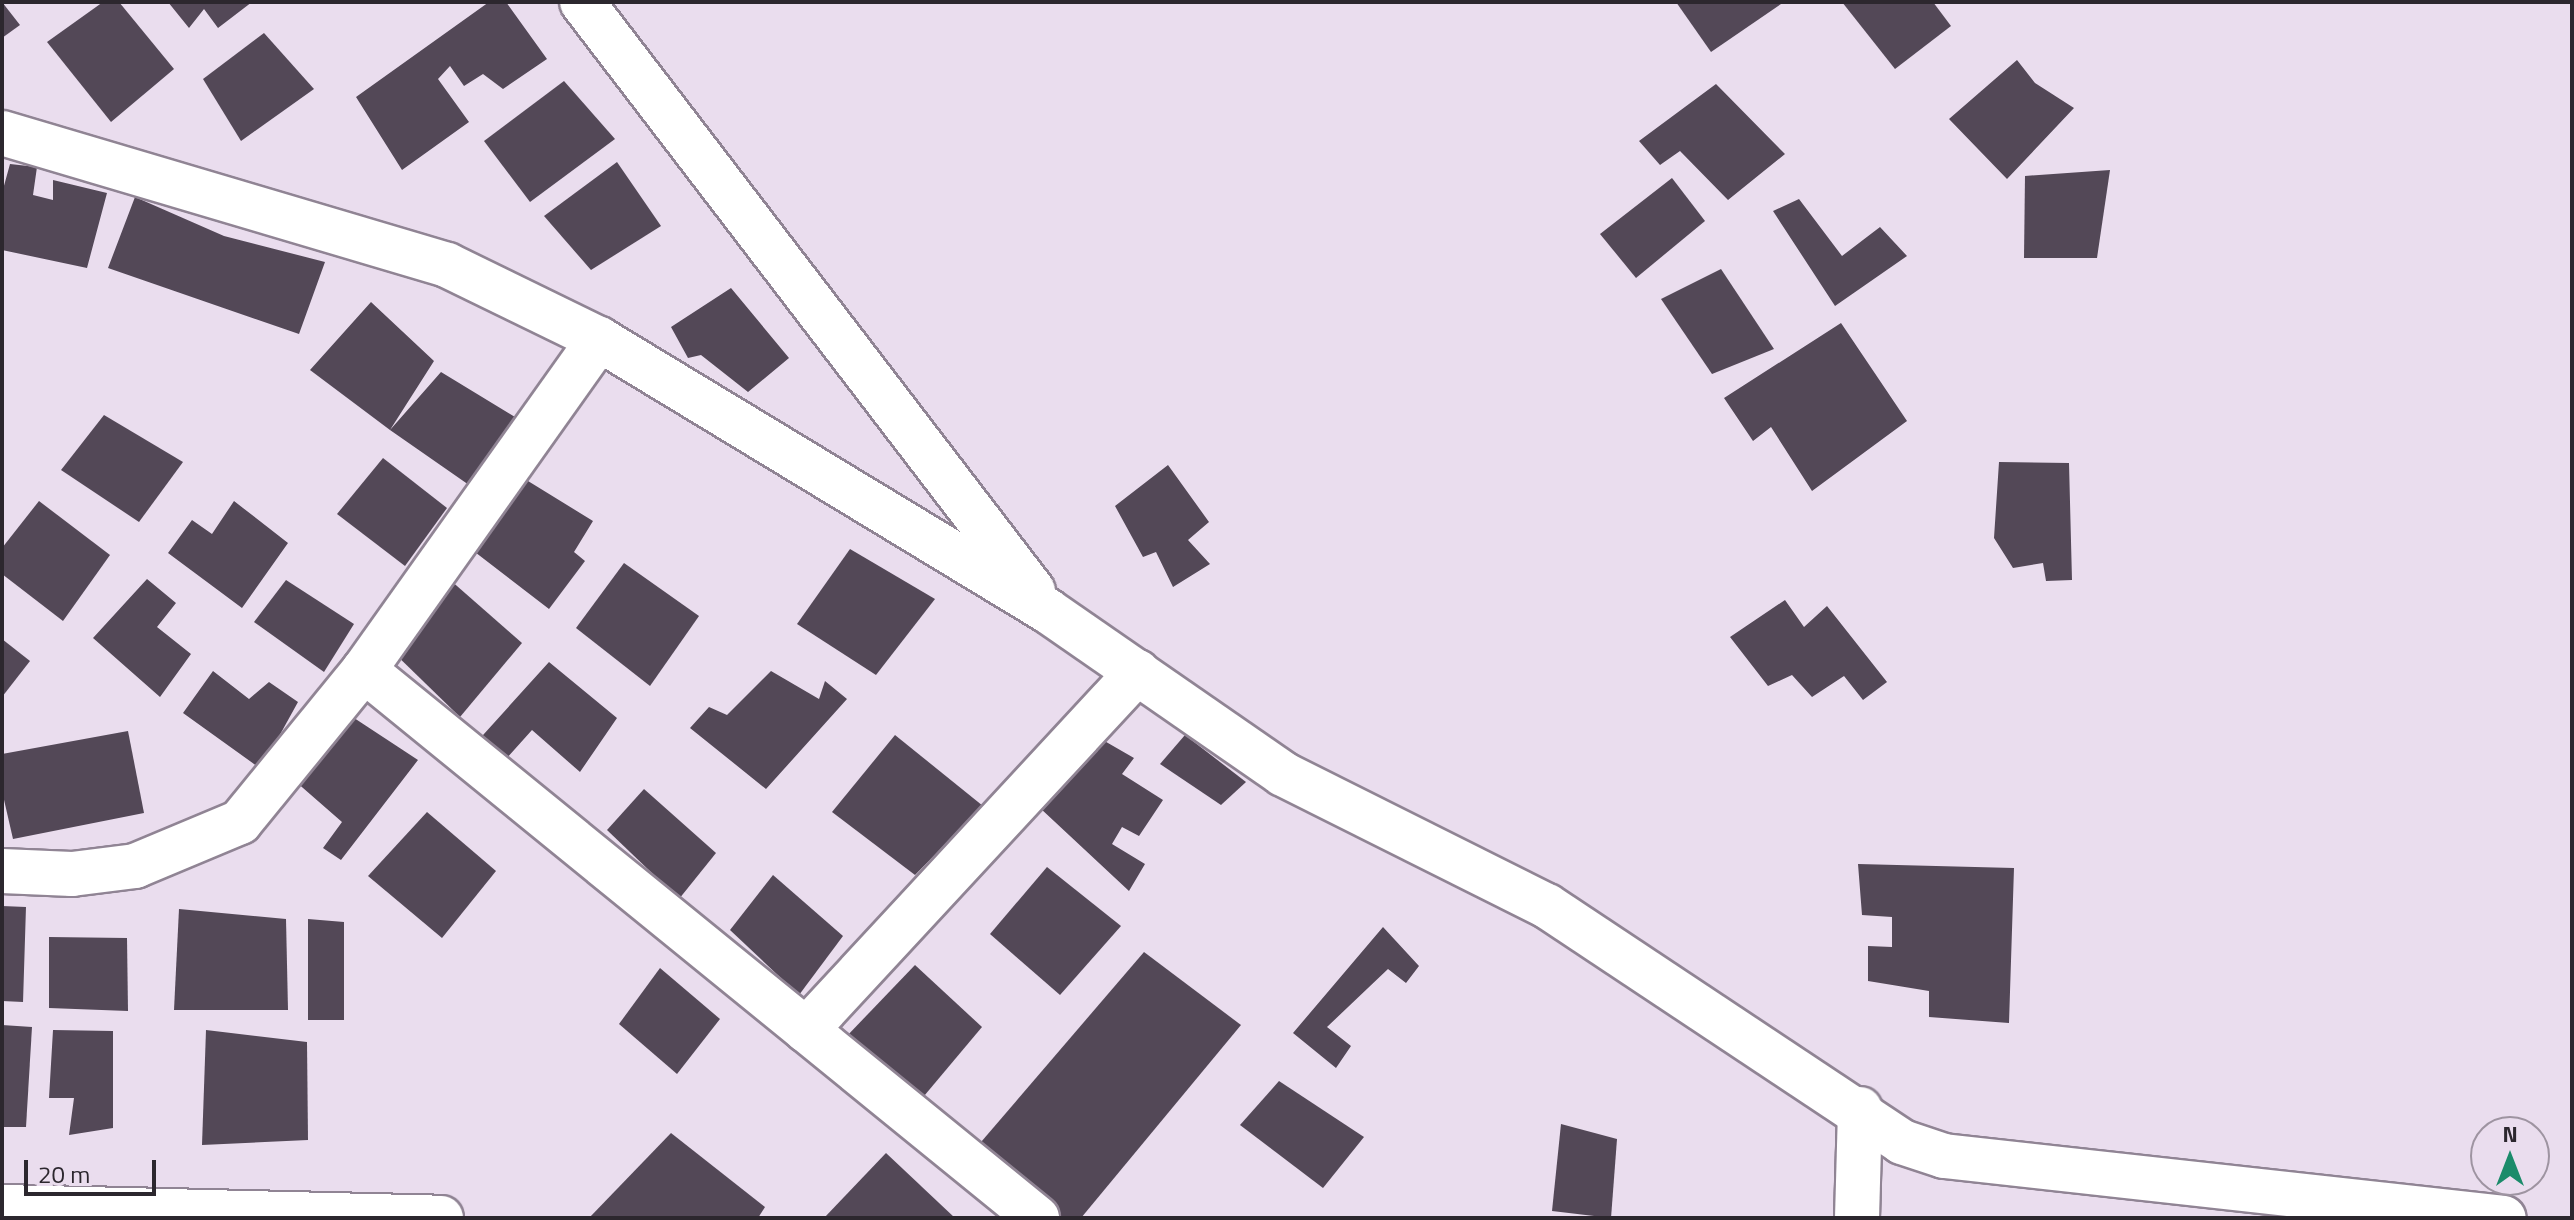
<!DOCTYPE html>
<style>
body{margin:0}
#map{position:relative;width:2574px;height:1220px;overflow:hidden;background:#eaddee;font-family:"Titillium Web",sans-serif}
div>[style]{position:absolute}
.building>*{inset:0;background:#534857}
.roads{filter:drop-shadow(2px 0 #908494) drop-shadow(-2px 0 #908494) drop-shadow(0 2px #908494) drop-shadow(0 -2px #908494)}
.street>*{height:44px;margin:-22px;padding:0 22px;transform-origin:22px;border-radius:22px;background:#fff}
span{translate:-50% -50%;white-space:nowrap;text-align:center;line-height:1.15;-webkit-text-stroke:8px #eaddee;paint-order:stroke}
.frame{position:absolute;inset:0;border:4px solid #2c272e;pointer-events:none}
.north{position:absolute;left:2470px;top:1116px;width:80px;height:80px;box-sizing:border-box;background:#eaddee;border:2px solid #9e94a1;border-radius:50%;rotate:0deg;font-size:22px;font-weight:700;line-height:32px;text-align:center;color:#2c272e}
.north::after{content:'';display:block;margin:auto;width:28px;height:36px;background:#1b8b6a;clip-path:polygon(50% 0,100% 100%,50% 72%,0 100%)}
.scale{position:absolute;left:24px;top:1160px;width:132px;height:36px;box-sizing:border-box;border:4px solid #2c272e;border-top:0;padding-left:10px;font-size:24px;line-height:28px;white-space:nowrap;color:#2c272e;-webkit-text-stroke:6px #eaddee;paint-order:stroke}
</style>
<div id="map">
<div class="building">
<i style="clip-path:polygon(2px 2px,20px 25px,2px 38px)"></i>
<i style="clip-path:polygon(103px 2px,119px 2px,174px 69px,111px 122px,47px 42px)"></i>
<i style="clip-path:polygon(168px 2px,252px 2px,218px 28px,204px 9px,189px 28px)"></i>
<i style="clip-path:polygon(489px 2px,506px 2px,547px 59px,503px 89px,483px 74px,464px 86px,450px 66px,438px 79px,469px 122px,402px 170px,356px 97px)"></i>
<i style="clip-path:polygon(1676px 2px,1784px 2px,1711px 52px)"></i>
<i style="clip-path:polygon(1842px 2px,1933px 2px,1951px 26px,1895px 69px)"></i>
<i style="clip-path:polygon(264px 33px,314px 89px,241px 141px,203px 79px)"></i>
<i style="clip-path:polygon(2017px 60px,2035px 83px,2074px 108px,2007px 179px,1949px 119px)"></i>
<i style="clip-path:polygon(564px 81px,615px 139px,530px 202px,484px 141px)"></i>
<i style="clip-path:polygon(1716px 84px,1785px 154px,1728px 200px,1680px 151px,1660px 165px,1639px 141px)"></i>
<i style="clip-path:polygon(617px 162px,661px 226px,591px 270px,544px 216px)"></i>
<i style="clip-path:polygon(10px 164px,37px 167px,33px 195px,53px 200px,53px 180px,107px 193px,87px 268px,2px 250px,2px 193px)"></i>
<i style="clip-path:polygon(2110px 170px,2097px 258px,2024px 258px,2025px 176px)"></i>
<i style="clip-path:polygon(1672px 178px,1705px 221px,1636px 278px,1600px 234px)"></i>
<i style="clip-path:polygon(135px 197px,224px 236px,325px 262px,299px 334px,108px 268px)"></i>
<i style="clip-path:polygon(1799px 199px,1842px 256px,1880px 227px,1907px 256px,1835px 306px,1773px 211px)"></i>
<i style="clip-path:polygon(1721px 269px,1774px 349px,1712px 374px,1661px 299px)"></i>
<i style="clip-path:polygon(731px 288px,789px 358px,748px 392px,701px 355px,688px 358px,671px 327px)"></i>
<i style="clip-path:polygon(371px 302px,434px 361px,390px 430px,441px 372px,515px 417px,469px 485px,390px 430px,310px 370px)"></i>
<i style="clip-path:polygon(1841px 323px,1907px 421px,1812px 491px,1771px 427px,1753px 441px,1724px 398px)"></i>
<i style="clip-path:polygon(104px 415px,183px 462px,139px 522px,61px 470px)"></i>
<i style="clip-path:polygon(383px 458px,447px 508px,405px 566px,337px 514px)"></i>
<i style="clip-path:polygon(1999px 462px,2069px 463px,2072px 580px,2046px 581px,2043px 563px,2013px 568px,1994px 538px)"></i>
<i style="clip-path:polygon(1168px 465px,1209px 522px,1188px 540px,1210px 564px,1173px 587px,1156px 552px,1143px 557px,1115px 506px)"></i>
<i style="clip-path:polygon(528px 481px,593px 521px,574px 552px,585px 561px,549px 609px,471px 549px)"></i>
<i style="clip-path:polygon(39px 501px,110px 555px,63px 621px,2px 574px,2px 548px)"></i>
<i style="clip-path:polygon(234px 501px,288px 543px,242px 608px,168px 553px,192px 520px,212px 534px)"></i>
<i style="clip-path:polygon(850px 549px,935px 599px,876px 675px,797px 624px)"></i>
<i style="clip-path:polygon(624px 563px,699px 616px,650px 686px,576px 628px)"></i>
<i style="clip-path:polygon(147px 579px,176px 603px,157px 627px,191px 654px,160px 697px,93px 638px)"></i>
<i style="clip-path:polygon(449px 579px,522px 643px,460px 717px,388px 647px)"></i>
<i style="clip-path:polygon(286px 580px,354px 624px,324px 672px,254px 622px)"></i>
<i style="clip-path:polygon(1785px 600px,1804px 627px,1827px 606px,1887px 682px,1863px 700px,1844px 676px,1812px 697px,1792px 675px,1768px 686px,1730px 637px)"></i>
<i style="clip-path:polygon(2px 639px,30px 661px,2px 697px)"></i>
<i style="clip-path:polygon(549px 662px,617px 718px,580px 772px,532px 730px,498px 768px,474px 745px)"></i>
<i style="clip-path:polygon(213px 671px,249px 699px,269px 682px,298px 702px,261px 769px,183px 713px)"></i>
<i style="clip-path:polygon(771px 671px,819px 699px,825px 681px,847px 699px,766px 789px,690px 728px,709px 707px,727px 715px)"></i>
<i style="clip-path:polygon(348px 714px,418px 760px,341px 860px,323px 848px,342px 822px,295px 781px)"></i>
<i style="clip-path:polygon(128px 731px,144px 813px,13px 839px,2px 791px,2px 754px)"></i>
<i style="clip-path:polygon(895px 735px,983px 806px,915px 875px,832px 812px)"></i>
<i style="clip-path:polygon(1185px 735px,1246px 782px,1221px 805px,1160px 764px)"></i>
<i style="clip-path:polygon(1101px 739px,1134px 758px,1122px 774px,1163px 800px,1139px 836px,1122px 827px,1112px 844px,1145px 864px,1129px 891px,1040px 808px)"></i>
<i style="clip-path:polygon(644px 789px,716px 853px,679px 899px,607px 830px)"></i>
<i style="clip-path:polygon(427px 812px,496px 871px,442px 938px,368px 876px)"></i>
<i style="clip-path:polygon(1858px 864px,2014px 868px,2009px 1023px,1929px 1017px,1929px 991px,1868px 981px,1868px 946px,1892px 947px,1892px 917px,1862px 915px)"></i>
<i style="clip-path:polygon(1047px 867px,1121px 926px,1060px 995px,990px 934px)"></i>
<i style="clip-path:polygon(773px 875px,843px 936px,799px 995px,730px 930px)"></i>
<i style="clip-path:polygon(2px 906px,26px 907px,23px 1002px,2px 1001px)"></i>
<i style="clip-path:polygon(179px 909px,286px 919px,288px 1010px,174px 1010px)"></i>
<i style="clip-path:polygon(308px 919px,344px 922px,344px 1020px,308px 1020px)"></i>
<i style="clip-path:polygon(1383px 927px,1419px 966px,1406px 983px,1388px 969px,1327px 1027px,1351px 1046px,1336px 1068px,1293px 1033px)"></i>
<i style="clip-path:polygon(49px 937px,127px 938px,128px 1011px,49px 1008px)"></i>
<i style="clip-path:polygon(1144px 952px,1241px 1025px,1081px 1218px,1055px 1218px,969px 1156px)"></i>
<i style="clip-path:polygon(915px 965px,982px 1027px,919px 1102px,845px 1038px)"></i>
<i style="clip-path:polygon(660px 968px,720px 1019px,677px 1074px,619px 1024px)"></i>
<i style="clip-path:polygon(2px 1025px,32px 1027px,26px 1127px,2px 1127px)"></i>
<i style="clip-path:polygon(53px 1030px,113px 1031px,113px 1128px,69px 1135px,74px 1098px,49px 1098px)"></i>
<i style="clip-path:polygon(206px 1030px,307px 1042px,308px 1140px,202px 1145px)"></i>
<i style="clip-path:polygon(1279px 1081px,1364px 1137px,1323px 1188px,1240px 1125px)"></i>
<i style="clip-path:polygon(1561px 1124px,1617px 1139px,1611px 1218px,1552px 1211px)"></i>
<i style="clip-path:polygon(671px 1133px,765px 1207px,758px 1218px,589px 1218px)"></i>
<i style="clip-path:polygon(886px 1153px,955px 1218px,824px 1218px)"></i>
</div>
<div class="roads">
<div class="street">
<i style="left:582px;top:2px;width:742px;rotate:52.56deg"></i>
<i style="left:2px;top:133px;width:464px;rotate:16.5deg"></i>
<i style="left:447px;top:265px;width:169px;rotate:26deg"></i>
<i style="left:599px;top:339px;width:525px;rotate:31.21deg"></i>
<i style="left:1048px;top:611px;width:286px;rotate:34.7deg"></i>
<i style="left:1283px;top:774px;width:295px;rotate:26.6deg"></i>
<i style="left:1547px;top:906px;width:426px;rotate:33.6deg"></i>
<i style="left:1902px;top:1142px;width:44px;rotate:18.4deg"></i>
<i style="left:1944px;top:1156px;width:563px;rotate:6.32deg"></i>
<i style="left:364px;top:670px;width:868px;rotate:39.15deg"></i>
<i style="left:2px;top:871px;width:70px;rotate:2.5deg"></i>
<i style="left:72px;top:874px;width:64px;rotate:-7.2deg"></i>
<i style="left:135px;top:866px;width:114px;rotate:-22.7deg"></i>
<i style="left:240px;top:822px;width:196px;rotate:-50.8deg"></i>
<i style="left:364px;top:670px;width:406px;rotate:-54.6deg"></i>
<i style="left:806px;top:1030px;width:488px;rotate:-47.2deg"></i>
<i style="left:2px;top:1207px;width:439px;rotate:1.4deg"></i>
<i style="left:1857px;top:1218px;width:109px;rotate:-88.4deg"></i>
</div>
</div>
<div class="frame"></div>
<div class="north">N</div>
<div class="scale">20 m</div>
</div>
